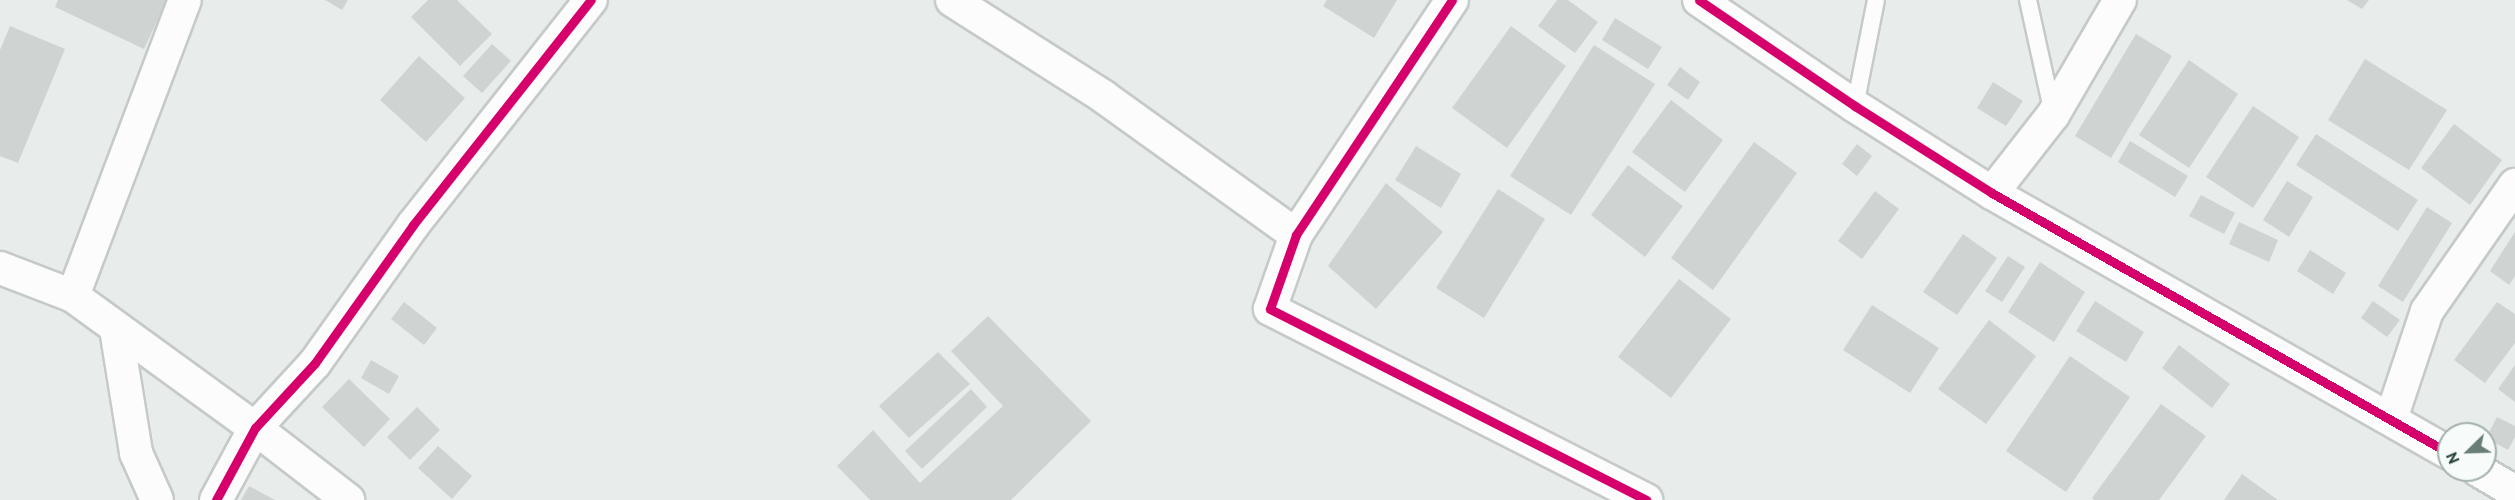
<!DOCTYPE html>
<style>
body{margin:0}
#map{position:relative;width:2515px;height:500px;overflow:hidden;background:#e8edeb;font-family:"PT Sans",sans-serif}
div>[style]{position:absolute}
.building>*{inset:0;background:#cfd4d2}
.roads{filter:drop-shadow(2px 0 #c5cac8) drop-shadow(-2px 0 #c5cac8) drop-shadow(0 2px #c5cac8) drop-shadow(0 -2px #c5cac8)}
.lane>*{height:16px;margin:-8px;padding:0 8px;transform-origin:8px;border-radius:8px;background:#fcfcfc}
.street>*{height:32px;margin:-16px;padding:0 16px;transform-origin:16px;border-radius:16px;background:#fcfcfc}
.cycleway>*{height:9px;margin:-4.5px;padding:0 4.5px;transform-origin:4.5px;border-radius:4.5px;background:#d6006c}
span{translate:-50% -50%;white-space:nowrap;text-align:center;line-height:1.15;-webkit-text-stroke:5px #f7fbf9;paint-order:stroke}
.north{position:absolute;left:2437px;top:422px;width:60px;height:60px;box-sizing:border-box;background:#f7fbf9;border:2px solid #a3b1ad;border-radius:50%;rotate:247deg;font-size:16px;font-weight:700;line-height:24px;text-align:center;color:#24423a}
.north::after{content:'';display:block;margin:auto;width:21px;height:27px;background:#697e78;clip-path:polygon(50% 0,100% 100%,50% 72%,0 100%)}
</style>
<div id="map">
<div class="building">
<i style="clip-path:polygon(58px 0,167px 0,144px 49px,55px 7px)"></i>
<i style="clip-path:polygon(325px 0,348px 0,342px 10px)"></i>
<i style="clip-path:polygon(428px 0,457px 0,492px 34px,460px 66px,411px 17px)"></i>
<i style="clip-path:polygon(1327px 0,1397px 0,1374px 38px,1323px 6px)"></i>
<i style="clip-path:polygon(1557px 0,1568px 0,1598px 22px,1575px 53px,1538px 26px)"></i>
<i style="clip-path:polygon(2347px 0,2369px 0,2362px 9px)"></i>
<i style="clip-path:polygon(1615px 18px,1662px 47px,1648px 69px,1602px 40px)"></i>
<i style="clip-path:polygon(10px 26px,65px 49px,18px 163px,0 156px,0 50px)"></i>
<i style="clip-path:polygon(1511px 26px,1566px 66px,1507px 148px,1452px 108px)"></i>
<i style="clip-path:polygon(2136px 34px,2172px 56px,2111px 158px,2075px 136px)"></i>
<i style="clip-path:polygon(492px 44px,511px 61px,482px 93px,463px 76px)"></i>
<i style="clip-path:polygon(1594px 45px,1655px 84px,1571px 215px,1510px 176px)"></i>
<i style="clip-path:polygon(419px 56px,465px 98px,426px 142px,380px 100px)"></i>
<i style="clip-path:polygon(2365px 59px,2447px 110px,2409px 170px,2328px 120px)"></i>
<i style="clip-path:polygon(2189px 60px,2238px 94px,2189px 168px,2139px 135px)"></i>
<i style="clip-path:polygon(1680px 67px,1700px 82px,1688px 100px,1667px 85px)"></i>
<i style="clip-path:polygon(1993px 82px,2023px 101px,2006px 126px,1977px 108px)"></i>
<i style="clip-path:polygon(1671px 100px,1723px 140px,1685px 192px,1632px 152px)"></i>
<i style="clip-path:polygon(2253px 106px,2299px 137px,2253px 208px,2206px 177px)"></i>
<i style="clip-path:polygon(2454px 124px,2502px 160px,2470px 205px,2421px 168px)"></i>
<i style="clip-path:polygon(2316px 134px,2418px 200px,2398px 231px,2296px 165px)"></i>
<i style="clip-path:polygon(2130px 141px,2188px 176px,2175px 197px,2118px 162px)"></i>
<i style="clip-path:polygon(1754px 142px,1797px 173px,1713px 290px,1671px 258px)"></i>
<i style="clip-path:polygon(1857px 144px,1872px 156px,1857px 176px,1842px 164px)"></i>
<i style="clip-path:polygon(1416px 146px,1461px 174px,1441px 208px,1395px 180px)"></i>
<i style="clip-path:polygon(1628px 165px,1683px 206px,1645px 257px,1591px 215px)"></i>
<i style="clip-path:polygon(2287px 181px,2313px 197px,2289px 237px,2263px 220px)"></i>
<i style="clip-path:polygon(1386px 183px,1443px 232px,1376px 309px,1328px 266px)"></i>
<i style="clip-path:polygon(1498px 189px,1545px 219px,1484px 318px,1436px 288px)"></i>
<i style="clip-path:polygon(1875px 191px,1899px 209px,1862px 259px,1838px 241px)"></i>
<i style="clip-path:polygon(2201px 195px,2235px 213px,2224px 234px,2189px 216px)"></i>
<i style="clip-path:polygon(2427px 207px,2452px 223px,2403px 302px,2378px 286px)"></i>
<i style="clip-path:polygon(2239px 222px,2278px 240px,2269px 262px,2229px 244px)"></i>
<i style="clip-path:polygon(2515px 232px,2515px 276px,2509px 285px,2490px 271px)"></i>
<i style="clip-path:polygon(1963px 234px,1997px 258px,1957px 315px,1923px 292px)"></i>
<i style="clip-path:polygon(2310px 250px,2346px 273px,2333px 294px,2297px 271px)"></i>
<i style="clip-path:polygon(2008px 256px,2025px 267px,2002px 302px,1985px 291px)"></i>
<i style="clip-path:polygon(2040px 262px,2085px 292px,2054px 342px,2008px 312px)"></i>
<i style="clip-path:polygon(1679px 279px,1731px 319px,1671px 398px,1618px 357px)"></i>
<i style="clip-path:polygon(2095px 301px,2144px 332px,2126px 362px,2076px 331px)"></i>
<i style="clip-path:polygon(2373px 301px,2400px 320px,2387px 337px,2361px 318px)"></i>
<i style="clip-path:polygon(404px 302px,437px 328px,424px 345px,391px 319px)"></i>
<i style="clip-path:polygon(2497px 302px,2515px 314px,2515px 343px,2485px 383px,2454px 360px)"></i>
<i style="clip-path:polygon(1872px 305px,1939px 348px,1910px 393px,1843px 350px)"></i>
<i style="clip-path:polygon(988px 316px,1091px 421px,1011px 500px,870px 500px,837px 466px,873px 430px,920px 483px,1003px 406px,951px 351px)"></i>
<i style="clip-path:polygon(1989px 320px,2036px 356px,1986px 424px,1938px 389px)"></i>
<i style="clip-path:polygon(2179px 345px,2230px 384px,2212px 408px,2162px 368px)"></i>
<i style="clip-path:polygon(938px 352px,970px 384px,909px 438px,879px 406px)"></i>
<i style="clip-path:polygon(2070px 356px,2130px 397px,2066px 492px,2006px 451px)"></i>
<i style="clip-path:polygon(371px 360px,399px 376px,389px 394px,361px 378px)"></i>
<i style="clip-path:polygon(2515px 365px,2515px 402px,2498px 389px)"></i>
<i style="clip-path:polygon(349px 379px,390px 419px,364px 447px,322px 407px)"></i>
<i style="clip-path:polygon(971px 389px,987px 407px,922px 469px,905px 451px)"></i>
<i style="clip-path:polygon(2161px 404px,2206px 436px,2159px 500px,2094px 500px,2092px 498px)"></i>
<i style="clip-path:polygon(417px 407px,440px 430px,410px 460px,387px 437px)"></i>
<i style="clip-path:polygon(2497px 417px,2515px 426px,2515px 437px,2508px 450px,2486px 438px)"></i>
<i style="clip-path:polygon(438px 446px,472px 476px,452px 499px,418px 468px)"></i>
<i style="clip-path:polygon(2242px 474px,2278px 500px,2224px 500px)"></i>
<i style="clip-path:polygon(249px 486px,275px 500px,241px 500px)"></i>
</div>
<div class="roads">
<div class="lane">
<i style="left:2028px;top:0;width:117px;rotate:77.6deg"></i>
<i style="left:1855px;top:106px;width:108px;rotate:-78.8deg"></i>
</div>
<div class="street">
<i style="left:952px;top:0;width:180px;rotate:32.5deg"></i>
<i style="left:1104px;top:97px;width:236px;rotate:35.7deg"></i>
<i style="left:1452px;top:0;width:282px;rotate:123.6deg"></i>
<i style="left:1296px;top:235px;width:78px;rotate:109.4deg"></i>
<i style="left:1270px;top:309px;width:422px;rotate:26.9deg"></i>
<i style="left:1699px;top:0;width:189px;rotate:34.2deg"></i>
<i style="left:1855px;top:106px;width:162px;rotate:32.4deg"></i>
<i style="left:1992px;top:193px;width:526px;rotate:29.64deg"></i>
<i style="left:1992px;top:193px;width:99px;rotate:-52deg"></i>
<i style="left:2053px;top:115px;width:133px;rotate:-59.8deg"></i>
<i style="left:0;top:268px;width:78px;rotate:21deg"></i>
<i style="left:73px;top:296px;width:225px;rotate:36deg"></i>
<i style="left:255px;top:428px;width:118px;rotate:37.7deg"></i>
<i style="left:73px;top:296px;width:316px;rotate:-69.3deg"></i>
<i style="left:116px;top:329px;width:126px;rotate:80.8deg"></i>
<i style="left:136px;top:453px;width:51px;rotate:65.9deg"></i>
<i style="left:2391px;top:419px;width:114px;rotate:-71.6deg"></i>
<i style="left:2427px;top:311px;width:154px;rotate:-55.1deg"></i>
<i style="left:2478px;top:470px;width:43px;rotate:30.7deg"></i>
<i style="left:216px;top:500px;width:82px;rotate:-61.6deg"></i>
<i style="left:255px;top:428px;width:88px;rotate:-47.3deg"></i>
<i style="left:315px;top:363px;width:169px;rotate:-54.6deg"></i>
<i style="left:413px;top:225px;width:287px;rotate:-51.7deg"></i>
</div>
</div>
<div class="cycleway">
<i style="left:1452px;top:0;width:282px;rotate:123.6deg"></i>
<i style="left:1296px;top:235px;width:78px;rotate:109.4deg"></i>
<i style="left:1270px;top:309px;width:422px;rotate:26.9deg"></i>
<i style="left:1699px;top:0;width:189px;rotate:34.2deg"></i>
<i style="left:1855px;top:106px;width:162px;rotate:32.4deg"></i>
<i style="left:1992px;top:193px;width:526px;rotate:29.64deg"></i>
<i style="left:216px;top:500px;width:82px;rotate:-61.6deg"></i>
<i style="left:255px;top:428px;width:88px;rotate:-47.3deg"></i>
<i style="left:315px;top:363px;width:169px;rotate:-54.6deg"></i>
<i style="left:413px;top:225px;width:287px;rotate:-51.7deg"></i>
</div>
<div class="north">N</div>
</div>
